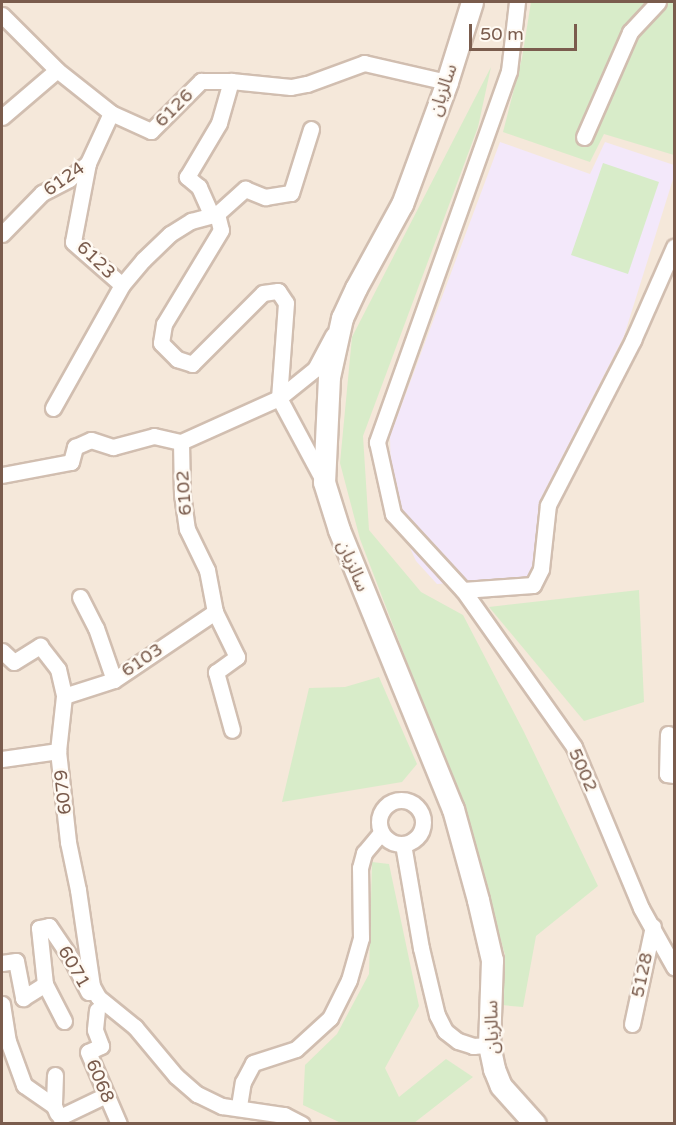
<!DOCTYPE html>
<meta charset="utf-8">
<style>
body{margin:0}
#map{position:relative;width:676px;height:1125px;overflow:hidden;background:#fdf6ec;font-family:"Varela Round","Noto Sans Arabic",sans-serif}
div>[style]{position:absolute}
.residential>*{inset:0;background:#f5e8da}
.education>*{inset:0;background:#f3e8fa}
.green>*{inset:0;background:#d8ecc9}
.roads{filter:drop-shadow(2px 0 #d1beb0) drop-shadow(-2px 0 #d1beb0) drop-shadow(0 2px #d1beb0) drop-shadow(0 -2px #d1beb0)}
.street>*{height:15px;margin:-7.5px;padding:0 7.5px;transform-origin:7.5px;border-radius:7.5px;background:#fff}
.street>.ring{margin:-7.5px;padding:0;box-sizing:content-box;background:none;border:15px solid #fff;border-radius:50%}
.secondary>*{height:21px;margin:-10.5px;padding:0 10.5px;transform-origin:10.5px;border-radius:10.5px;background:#fff}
span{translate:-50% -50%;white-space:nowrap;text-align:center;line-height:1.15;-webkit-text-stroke:5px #fffaf3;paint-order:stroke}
.street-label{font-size:18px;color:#7a5c4d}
.frame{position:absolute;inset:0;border:3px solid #7a5c4d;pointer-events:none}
.scale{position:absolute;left:469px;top:24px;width:108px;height:27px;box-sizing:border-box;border:3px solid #7a5c4d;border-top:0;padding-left:8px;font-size:18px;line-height:21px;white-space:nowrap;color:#7a5c4d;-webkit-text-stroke:4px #fffaf3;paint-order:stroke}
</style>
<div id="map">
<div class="residential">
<i style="clip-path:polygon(2px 2px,674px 2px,674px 1123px,2px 1123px)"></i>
</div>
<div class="education">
<i style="clip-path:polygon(500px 142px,590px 174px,605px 142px,674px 165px,674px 176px,624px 336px,539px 502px,533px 565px,527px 578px,437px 584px,416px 561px,402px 530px,391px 483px,390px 436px)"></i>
</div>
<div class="green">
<i style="clip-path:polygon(531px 2px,674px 2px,674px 155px,604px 134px,590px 162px,503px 132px,522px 58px)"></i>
<i style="clip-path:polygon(491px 67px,478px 127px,363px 436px,369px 530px,421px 592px,463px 615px,524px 732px,598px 886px,536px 936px,523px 1007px,501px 1005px,505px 955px,467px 819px,360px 539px,340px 463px,352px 337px)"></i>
<i style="clip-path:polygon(603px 163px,659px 182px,628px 274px,571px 255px)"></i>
<i style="clip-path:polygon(639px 590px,644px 702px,584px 721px,489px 607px)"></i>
<i style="clip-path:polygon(379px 677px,417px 764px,402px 782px,282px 802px,309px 688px,345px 687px)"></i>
<i style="clip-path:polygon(372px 862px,389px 864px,419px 1006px,385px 1068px,399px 1097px,446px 1059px,473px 1077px,414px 1123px,341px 1123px,303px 1105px,305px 1065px,337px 1034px,369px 974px)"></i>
</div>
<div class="roads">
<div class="street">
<i style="left:517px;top:2px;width:69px;rotate:96.6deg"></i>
<i style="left:509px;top:71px;width:394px;rotate:109.6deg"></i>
<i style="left:377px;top:442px;width:74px;rotate:77.5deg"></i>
<i style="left:393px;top:514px;width:103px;rotate:47.4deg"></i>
<i style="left:463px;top:590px;width:70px;rotate:-4.1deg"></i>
<i style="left:533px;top:585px;width:18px;rotate:-63deg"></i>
<i style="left:541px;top:569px;width:64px;rotate:-83.8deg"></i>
<i style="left:548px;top:505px;width:186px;rotate:-62.7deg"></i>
<i style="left:633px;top:340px;width:102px;rotate:-66.2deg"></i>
<i style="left:2px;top:15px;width:78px;rotate:45deg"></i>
<i style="left:57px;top:70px;width:69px;rotate:38.5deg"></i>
<i style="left:111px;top:113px;width:44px;rotate:24.2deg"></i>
<i style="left:151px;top:131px;width:71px;rotate:-45deg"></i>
<i style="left:201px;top:81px;width:30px"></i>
<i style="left:231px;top:81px;width:60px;rotate:5.7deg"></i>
<i style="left:291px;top:87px;width:16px;rotate:-11deg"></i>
<i style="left:307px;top:84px;width:61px;rotate:-20.2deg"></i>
<i style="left:364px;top:63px;width:85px;rotate:12.9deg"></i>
<i style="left:2px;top:117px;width:72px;rotate:-40.5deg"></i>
<i style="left:584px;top:137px;width:115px;rotate:-66.3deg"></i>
<i style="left:630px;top:32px;width:41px;rotate:-47deg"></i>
<i style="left:88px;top:163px;width:80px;rotate:100.8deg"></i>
<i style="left:73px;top:242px;width:65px;rotate:41.3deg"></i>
<i style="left:211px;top:214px;width:30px;rotate:-114deg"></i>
<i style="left:199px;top:187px;width:16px;rotate:-140deg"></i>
<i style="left:187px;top:177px;width:63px;rotate:-59.3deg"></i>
<i style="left:219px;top:123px;width:44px;rotate:-74.1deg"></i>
<i style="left:217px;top:214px;width:38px;rotate:-42deg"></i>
<i style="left:245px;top:189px;width:22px;rotate:22deg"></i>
<i style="left:265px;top:197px;width:26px;rotate:-9deg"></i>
<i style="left:291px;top:193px;width:67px;rotate:-72.6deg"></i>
<i style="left:2px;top:234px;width:57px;rotate:-45.7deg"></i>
<i style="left:42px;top:193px;width:30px;rotate:-27deg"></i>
<i style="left:69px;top:179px;width:25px;rotate:-40deg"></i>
<i style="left:88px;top:163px;width:55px;rotate:-65.3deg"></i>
<i style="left:53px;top:408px;width:141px;rotate:-60.7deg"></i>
<i style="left:122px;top:285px;width:33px;rotate:-50deg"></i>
<i style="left:143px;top:260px;width:37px;rotate:-44deg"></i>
<i style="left:170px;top:234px;width:25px;rotate:-32deg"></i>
<i style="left:191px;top:221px;width:27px;rotate:-15deg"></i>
<i style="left:217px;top:214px;width:16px;rotate:76deg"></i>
<i style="left:221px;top:230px;width:110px;rotate:121.2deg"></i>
<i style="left:164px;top:324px;width:19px;rotate:99deg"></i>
<i style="left:161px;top:343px;width:23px;rotate:45deg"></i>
<i style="left:177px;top:359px;width:16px;rotate:18deg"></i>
<i style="left:192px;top:364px;width:100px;rotate:-45deg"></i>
<i style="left:263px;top:293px;width:15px;rotate:-8deg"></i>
<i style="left:278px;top:291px;width:14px;rotate:56deg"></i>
<i style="left:286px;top:303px;width:95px;rotate:94.2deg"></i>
<i style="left:279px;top:398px;width:93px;rotate:61.8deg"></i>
<i style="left:181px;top:442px;width:52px;rotate:88.9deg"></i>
<i style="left:182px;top:494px;width:35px;rotate:82deg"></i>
<i style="left:187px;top:529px;width:46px;rotate:64deg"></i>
<i style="left:207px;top:570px;width:43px;rotate:79.2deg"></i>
<i style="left:215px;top:612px;width:50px;rotate:63.9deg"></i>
<i style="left:237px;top:657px;width:26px;rotate:144deg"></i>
<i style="left:216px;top:672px;width:60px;rotate:74.6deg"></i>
<i style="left:181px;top:442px;width:107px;rotate:-24.2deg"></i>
<i style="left:279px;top:398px;width:46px;rotate:-38.9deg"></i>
<i style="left:315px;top:369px;width:38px;rotate:-62deg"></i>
<i style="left:2px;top:475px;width:70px;rotate:-10.7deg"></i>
<i style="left:71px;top:462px;width:16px;rotate:-75deg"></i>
<i style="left:75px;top:447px;width:17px;rotate:-24deg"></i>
<i style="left:91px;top:440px;width:23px;rotate:18deg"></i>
<i style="left:113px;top:447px;width:42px;rotate:-15deg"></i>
<i style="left:154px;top:436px;width:28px;rotate:13deg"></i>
<i style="left:463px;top:590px;width:192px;rotate:54.7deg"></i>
<i style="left:574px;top:747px;width:174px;rotate:67.4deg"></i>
<i style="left:641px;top:908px;width:68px;rotate:60.8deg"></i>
<i style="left:80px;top:597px;width:35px;rotate:63deg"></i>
<i style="left:96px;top:628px;width:55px;rotate:70.9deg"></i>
<i style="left:2px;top:651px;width:16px;rotate:43deg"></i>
<i style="left:14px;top:662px;width:31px;rotate:-32deg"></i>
<i style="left:40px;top:646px;width:29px;rotate:52deg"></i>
<i style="left:58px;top:669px;width:28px;rotate:77deg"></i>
<i style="left:64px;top:696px;width:55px;rotate:96.2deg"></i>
<i style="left:64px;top:696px;width:52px;rotate:-17.7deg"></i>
<i style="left:114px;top:680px;width:122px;rotate:-34deg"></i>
<i style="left:668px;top:734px;width:40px;rotate:91.4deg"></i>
<i style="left:667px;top:774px;width:7px;rotate:8deg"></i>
<i style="left:2px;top:759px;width:57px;rotate:-8.1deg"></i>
<i style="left:58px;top:751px;width:92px;rotate:83.7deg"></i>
<i style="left:68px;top:842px;width:49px;rotate:78.2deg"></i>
<i style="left:78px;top:890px;width:97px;rotate:81.7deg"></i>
<i style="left:92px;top:986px;width:13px;rotate:61deg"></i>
<i style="left:98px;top:997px;width:48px;rotate:39deg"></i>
<i style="left:135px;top:1027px;width:64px;rotate:50.1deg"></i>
<i style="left:176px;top:1076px;width:28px;rotate:41deg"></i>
<i style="left:197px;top:1094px;width:28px;rotate:26deg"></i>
<i style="left:222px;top:1106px;width:63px;rotate:8.3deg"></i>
<i style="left:284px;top:1115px;width:20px;rotate:27deg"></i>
<i class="ring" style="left:379px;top:800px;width:29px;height:29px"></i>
<i style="left:403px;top:844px;width:106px;rotate:80.2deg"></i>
<i style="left:421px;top:948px;width:69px;rotate:76.6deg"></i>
<i style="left:437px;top:1015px;width:18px;rotate:63deg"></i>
<i style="left:445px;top:1031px;width:16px;rotate:38deg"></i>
<i style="left:458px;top:1041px;width:16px;rotate:18deg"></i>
<i style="left:473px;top:1046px;width:16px;rotate:-4deg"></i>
<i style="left:2px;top:963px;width:14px;rotate:-8deg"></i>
<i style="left:16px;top:961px;width:38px;rotate:79deg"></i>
<i style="left:23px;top:998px;width:26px;rotate:-32deg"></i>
<i style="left:2px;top:1004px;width:37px;rotate:81deg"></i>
<i style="left:8px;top:1041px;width:47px;rotate:70deg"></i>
<i style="left:24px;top:1085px;width:37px;rotate:35deg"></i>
<i style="left:97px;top:1010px;width:20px;rotate:96deg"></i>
<i style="left:95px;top:1030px;width:17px;rotate:69deg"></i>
<i style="left:101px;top:1046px;width:14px;rotate:155deg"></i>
<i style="left:88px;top:1052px;width:78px;rotate:66.7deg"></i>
<i style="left:64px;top:1021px;width:42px;rotate:-117.2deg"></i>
<i style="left:45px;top:984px;width:56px;rotate:-96.1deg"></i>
<i style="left:39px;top:928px;width:10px;rotate:-11deg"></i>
<i style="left:49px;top:926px;width:41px;rotate:55.9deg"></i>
<i style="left:72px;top:960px;width:36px;rotate:63deg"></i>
<i style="left:632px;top:1024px;width:100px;rotate:-77.9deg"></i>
<i style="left:55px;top:1075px;width:31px;rotate:92deg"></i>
<i style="left:54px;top:1106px;width:8px;rotate:67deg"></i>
<i style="left:239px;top:1106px;width:24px;rotate:-81deg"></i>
<i style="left:243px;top:1082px;width:21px;rotate:-62deg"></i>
<i style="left:253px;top:1063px;width:45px;rotate:-18deg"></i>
<i style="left:296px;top:1049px;width:46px;rotate:-42.4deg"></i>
<i style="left:330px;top:1018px;width:42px;rotate:-63.4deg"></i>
<i style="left:349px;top:980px;width:44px;rotate:-74.1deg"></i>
<i style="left:361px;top:938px;width:70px;rotate:-90.8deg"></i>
<i style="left:360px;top:868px;width:16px;rotate:-75deg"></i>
<i style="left:364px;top:853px;width:26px;rotate:-50deg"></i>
<i style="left:60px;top:1117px;width:51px;rotate:-25.6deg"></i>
</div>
<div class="secondary">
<i style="left:472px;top:2px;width:84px;rotate:107.4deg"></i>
<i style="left:447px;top:82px;width:130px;rotate:110.2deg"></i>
<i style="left:402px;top:204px;width:96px;rotate:118.7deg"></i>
<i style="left:356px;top:288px;width:33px;rotate:115deg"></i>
<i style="left:342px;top:318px;width:60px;rotate:102.4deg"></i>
<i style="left:329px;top:377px;width:105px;rotate:92.7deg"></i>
<i style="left:324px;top:482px;width:50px;rotate:72.6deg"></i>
<i style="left:339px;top:530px;width:301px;rotate:67.8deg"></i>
<i style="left:453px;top:809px;width:94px;rotate:74.6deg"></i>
<i style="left:478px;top:900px;width:62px;rotate:76.9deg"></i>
<i style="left:492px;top:960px;width:85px;rotate:92deg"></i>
<i style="left:489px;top:1045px;width:25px;rotate:78deg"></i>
<i style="left:494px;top:1069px;width:18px;rotate:68deg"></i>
<i style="left:501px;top:1086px;width:51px;rotate:48.2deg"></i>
</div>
</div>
<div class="street-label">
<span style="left:443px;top:90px;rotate:-71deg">سالزيان</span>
<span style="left:174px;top:108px;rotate:-45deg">6126</span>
<span style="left:64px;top:179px;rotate:-35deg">6124</span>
<span style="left:96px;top:260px;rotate:44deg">6123</span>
<span style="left:184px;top:493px;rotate:-94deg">6102</span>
<span style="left:353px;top:566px;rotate:67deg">سالزيان</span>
<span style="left:142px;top:660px;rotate:-34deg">6103</span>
<span style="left:583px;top:770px;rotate:66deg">5002</span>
<span style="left:63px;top:792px;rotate:-96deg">6079</span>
<span style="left:74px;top:967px;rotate:60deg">6071</span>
<span style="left:642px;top:975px;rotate:-78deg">5128</span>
<span style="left:492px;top:1027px;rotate:-91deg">سالزيان</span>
<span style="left:100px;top:1081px;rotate:67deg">6068</span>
</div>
<div class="frame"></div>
<div class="scale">50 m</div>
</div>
